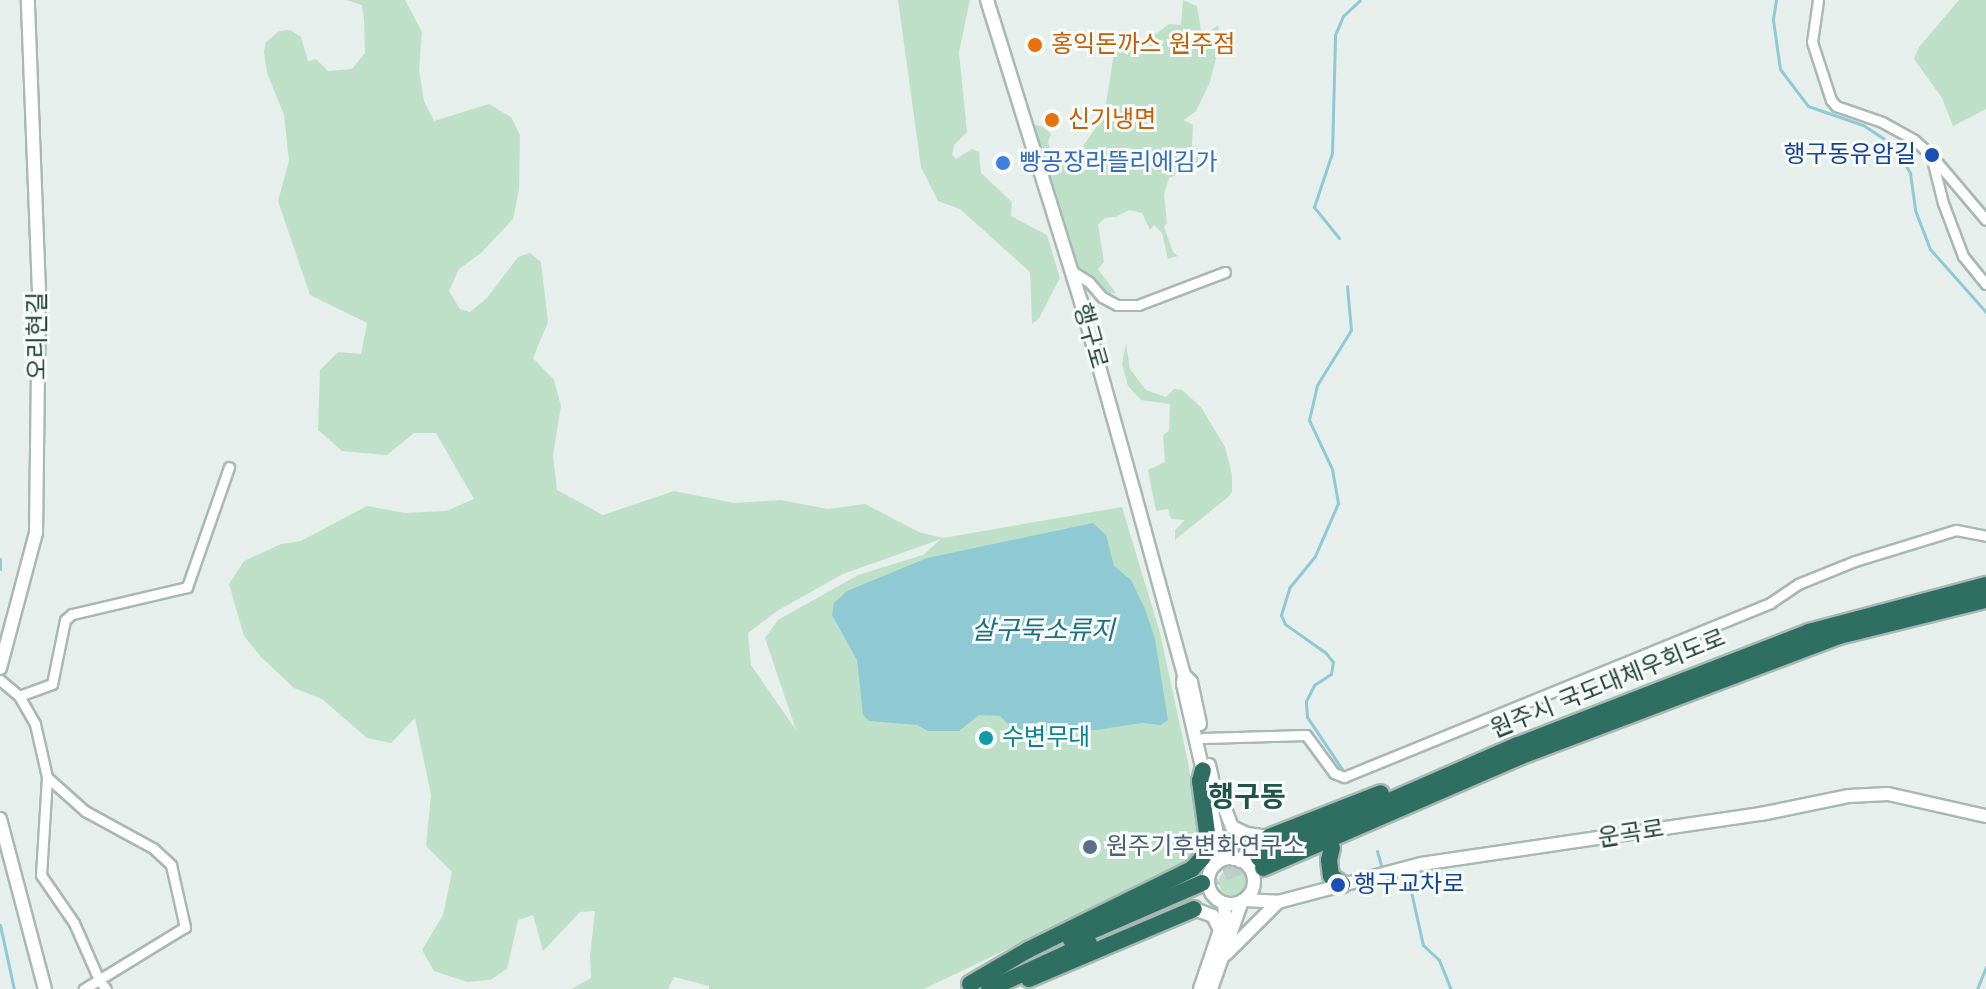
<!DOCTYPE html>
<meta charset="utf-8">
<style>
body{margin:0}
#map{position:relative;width:1986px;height:989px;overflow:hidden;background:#e6efeb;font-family:"DejaVu Sans","Noto Sans KR",sans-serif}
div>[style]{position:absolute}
.green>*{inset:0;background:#bfe0c8}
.round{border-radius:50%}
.water>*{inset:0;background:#8ec9d4}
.stream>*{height:3px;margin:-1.5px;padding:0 1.5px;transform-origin:1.5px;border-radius:1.5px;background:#8ec9d4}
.highway-tunnel>*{height:16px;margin-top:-8px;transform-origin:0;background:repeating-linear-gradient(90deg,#bfccc8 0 16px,transparent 0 24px)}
.roads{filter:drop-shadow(2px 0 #a8b8b2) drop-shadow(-2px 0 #a8b8b2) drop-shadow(0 2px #a8b8b2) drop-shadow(0 -2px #a8b8b2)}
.street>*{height:9px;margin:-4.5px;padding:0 4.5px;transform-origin:4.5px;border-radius:4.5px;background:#fff}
.secondary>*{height:12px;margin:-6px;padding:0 6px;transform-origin:6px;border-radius:6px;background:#fff}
.secondary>.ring{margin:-6px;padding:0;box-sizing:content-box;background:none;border:12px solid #fff;border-radius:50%}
.highway>*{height:16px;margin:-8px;padding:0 8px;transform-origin:8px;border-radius:8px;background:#2f6f62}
.dots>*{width:22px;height:22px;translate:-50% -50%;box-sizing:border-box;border:4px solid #f7fbf9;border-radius:50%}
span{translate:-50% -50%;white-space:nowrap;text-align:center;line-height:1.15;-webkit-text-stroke:6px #f7fbf9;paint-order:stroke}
.food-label{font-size:24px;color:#c56008}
.left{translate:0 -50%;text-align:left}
.transit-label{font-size:24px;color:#164399}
.right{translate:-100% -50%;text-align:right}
.shop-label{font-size:24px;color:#366cbe}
.street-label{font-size:24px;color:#24423a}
.culture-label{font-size:24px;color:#0d838f}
.service-label{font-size:24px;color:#4e5e75}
.water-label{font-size:26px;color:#1c6f80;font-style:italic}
.quarter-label{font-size:28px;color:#1f5548;font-weight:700}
</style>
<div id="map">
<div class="green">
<i style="clip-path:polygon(evenodd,346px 0,405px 0,422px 32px,419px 70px,424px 101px,434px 121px,489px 104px,511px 117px,520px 135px,519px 190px,513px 219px,481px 253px,459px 269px,449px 291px,460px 309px,470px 312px,487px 298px,518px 257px,530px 253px,541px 262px,548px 322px,533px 358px,554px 380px,561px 406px,553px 455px,557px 490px,603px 515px,674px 491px,734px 503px,781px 500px,828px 509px,865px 504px,919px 532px,943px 538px,1122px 507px,1160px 633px,1188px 762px,1200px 836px,1197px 852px,1190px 862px,924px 989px,709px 989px,709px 986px,674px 977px,668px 989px,571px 989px,591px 978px,590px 956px,595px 911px,580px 912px,543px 951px,533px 915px,518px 920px,507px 969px,490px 980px,467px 982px,434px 971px,422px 950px,443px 915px,452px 872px,426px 846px,431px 795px,415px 718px,391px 743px,367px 738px,322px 699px,294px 688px,261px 657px,244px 636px,229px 584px,244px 561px,281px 544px,301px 541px,367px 506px,405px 513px,446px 511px,474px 499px,436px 433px,414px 433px,387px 455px,342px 451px,318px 430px,320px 370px,338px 352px,361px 354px,367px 323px,310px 295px,278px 201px,289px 161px,284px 115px,267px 73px,264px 52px,266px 42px,279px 31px,290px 30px,301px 37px,308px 61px,316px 59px,328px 71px,352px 69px,365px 53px,364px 20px,362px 5px,346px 0,941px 539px,923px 555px,858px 575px,778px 620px,765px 638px,796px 730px,751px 665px,748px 633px,777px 611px,843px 574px,941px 539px)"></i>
<i style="clip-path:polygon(898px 0,970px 0,959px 52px,967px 132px,954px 145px,952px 155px,956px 159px,972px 149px,979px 152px,981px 173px,1012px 202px,1011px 216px,1047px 235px,1060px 278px,1039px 318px,1032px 324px,1030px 272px,960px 209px,938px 201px,921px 167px)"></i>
<i style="clip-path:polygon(1183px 0,1197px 6px,1201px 30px,1209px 32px,1218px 25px,1221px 39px,1210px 82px,1196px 111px,1184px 120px,1193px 125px,1192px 146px,1198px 149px,1199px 157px,1196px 166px,1169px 178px,1164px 194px,1167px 223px,1164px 227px,1173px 252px,1178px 256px,1168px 259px,1162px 233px,1154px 225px,1150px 230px,1142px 213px,1129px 210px,1116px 217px,1105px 218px,1098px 224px,1104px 262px,1098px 269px,1116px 293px,1106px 294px,1074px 270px,1028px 123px,1044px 127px,1051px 134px,1048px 142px,1054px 160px,1076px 156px,1104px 116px,1114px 53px,1148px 40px,1169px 24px,1181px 25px)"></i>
<i style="clip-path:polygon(1959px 0,1986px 0,1986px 109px,1953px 126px,1942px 98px,1914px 59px,1919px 47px)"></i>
<i style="clip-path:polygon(1126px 343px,1130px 369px,1146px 390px,1166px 397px,1174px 389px,1182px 390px,1201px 407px,1225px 447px,1232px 475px,1232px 492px,1228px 497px,1175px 540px,1175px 530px,1185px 520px,1171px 519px,1168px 509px,1156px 511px,1148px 470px,1165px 462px,1163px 435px,1169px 431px,1170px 404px,1141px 400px,1128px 386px,1122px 364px)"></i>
<i class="round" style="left:1219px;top:868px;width:28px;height:28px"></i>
</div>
<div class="water">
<i style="clip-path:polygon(1093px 523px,1106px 535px,1114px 566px,1131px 580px,1145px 609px,1155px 639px,1168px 720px,1161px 725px,1142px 723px,1096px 730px,1060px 731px,1013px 729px,1000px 716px,979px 715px,959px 731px,928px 731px,917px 725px,869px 721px,863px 715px,857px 660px,832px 615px,834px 603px,847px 591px,927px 558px)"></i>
</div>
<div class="stream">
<i style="left:1776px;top:0;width:20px;rotate:99deg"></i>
<i style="left:1773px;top:20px;width:49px;rotate:81.9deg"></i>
<i style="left:1780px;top:69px;width:46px;rotate:52.9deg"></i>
<i style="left:1808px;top:106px;width:58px;rotate:19.1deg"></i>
<i style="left:1863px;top:125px;width:37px;rotate:33deg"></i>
<i style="left:1894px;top:145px;width:32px;rotate:60deg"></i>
<i style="left:1910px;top:173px;width:37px;rotate:82deg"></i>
<i style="left:1915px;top:210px;width:42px;rotate:69deg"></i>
<i style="left:1930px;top:249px;width:84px;rotate:48.4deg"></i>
<i style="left:1339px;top:238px;width:40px;rotate:-129deg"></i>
<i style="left:1314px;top:207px;width:57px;rotate:-71.6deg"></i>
<i style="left:1332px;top:153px;width:118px;rotate:-88.5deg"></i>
<i style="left:1335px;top:35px;width:21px;rotate:-67deg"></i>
<i style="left:1343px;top:16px;width:23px;rotate:-43deg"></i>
<i style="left:0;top:559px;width:10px;rotate:90deg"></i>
<i style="left:1342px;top:769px;width:63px;rotate:-123.9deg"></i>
<i style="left:1307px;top:717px;width:16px;rotate:-94deg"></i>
<i style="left:1306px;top:701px;width:18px;rotate:-63deg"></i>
<i style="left:1314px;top:685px;width:20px;rotate:-33deg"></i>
<i style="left:1331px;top:674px;width:12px;rotate:-81deg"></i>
<i style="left:1333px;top:662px;width:11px;rotate:-128deg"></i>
<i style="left:1326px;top:653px;width:50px;rotate:-144.7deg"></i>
<i style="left:1285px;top:624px;width:10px;rotate:-114deg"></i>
<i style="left:1281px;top:615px;width:28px;rotate:-73deg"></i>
<i style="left:1289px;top:588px;width:41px;rotate:-50.9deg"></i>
<i style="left:1315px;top:556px;width:58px;rotate:-66.5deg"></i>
<i style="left:1338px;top:503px;width:35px;rotate:-100deg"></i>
<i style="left:1332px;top:469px;width:54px;rotate:-115.1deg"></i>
<i style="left:1309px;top:420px;width:36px;rotate:-77deg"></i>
<i style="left:1317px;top:385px;width:65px;rotate:-58.3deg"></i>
<i style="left:1351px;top:330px;width:44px;rotate:-95.2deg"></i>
<i style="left:1377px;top:851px;width:15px;rotate:74deg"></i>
<i style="left:1410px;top:887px;width:59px;rotate:77.4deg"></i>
<i style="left:1423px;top:945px;width:22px;rotate:43deg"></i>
<i style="left:1439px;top:960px;width:31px;rotate:68deg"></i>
<i style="left:0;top:925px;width:66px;rotate:77.7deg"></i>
<i style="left:1977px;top:989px;width:24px;rotate:-68deg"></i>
</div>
<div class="highway-tunnel">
<i style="left:1202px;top:883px;width:62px;rotate:-23.7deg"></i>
</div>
<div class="roads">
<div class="street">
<i style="left:1818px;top:0;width:42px;rotate:98.1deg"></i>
<i style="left:1812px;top:42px;width:61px;rotate:71.9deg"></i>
<i style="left:1831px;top:100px;width:8px;rotate:50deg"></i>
<i style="left:1836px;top:106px;width:49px;rotate:19.2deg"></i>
<i style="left:1882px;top:122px;width:37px;rotate:29deg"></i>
<i style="left:1914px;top:140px;width:23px;rotate:41deg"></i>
<i style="left:1931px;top:155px;width:49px;rotate:76deg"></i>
<i style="left:1943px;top:203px;width:57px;rotate:69.3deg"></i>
<i style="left:1963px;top:256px;width:36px;rotate:51deg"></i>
<i style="left:1936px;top:161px;width:77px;rotate:49.7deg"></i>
<i style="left:1072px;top:271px;width:20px;rotate:33deg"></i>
<i style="left:1089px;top:282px;width:20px;rotate:49deg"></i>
<i style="left:1102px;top:297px;width:17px;rotate:28deg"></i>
<i style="left:1117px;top:305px;width:21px"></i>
<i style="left:1138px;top:305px;width:93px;rotate:-20.8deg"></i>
<i style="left:0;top:680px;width:25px;rotate:40deg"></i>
<i style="left:19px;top:696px;width:32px;rotate:60deg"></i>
<i style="left:35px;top:724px;width:54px;rotate:77.2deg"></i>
<i style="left:47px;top:777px;width:98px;rotate:93.5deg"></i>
<i style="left:41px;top:875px;width:58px;rotate:55.5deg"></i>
<i style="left:74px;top:923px;width:62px;rotate:66.3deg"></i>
<i style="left:99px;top:980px;width:11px;rotate:52deg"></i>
<i style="left:19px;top:696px;width:35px;rotate:-20deg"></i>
<i style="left:52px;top:684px;width:65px;rotate:-78.5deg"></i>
<i style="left:65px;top:620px;width:9px;rotate:-41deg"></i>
<i style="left:72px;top:614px;width:118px;rotate:-13.2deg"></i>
<i style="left:187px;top:587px;width:127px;rotate:-70.7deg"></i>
<i style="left:1203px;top:738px;width:103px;rotate:-1.7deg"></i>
<i style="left:1306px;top:735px;width:47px;rotate:53.6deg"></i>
<i style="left:1334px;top:773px;width:11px;rotate:22deg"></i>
<i style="left:1344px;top:777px;width:460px;rotate:-22.2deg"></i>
<i style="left:1770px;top:603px;width:34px;rotate:-34deg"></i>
<i style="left:1798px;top:584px;width:61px;rotate:-22deg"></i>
<i style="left:1855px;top:561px;width:106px;rotate:-17.1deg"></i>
<i style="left:1956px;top:530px;width:31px;rotate:11deg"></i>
<i style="left:47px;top:777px;width:51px;rotate:41.8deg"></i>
<i style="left:85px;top:811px;width:77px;rotate:28.6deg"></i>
<i style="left:153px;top:848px;width:25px;rotate:43deg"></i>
<i style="left:171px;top:865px;width:64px;rotate:77.3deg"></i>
<i style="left:185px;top:927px;width:119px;rotate:148.5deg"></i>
</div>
<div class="secondary">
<i style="left:987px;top:0;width:316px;rotate:72.7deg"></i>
<i style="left:1081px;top:302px;width:197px;rotate:74.4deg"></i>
<i style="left:1134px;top:492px;width:190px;rotate:74.7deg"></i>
<i style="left:1184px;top:675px;width:9px;rotate:96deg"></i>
<i style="left:1183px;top:684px;width:94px;rotate:77.1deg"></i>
<i style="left:0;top:668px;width:140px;rotate:-75.1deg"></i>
<i style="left:36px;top:533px;width:241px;rotate:-89.3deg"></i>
<i style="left:39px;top:292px;width:292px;rotate:-92.2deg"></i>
<i style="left:1184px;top:675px;width:10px;rotate:45deg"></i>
<i style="left:1191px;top:682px;width:43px;rotate:77.9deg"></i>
<i style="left:1209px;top:765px;width:42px;rotate:77.6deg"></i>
<i style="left:1220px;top:796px;width:33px;rotate:69deg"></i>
<i style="left:1232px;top:827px;width:17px;rotate:25deg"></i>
<i style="left:1247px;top:834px;width:22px;rotate:8deg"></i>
<i style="left:1209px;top:798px;width:50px;rotate:77.3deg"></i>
<i style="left:1220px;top:847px;width:17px;rotate:103deg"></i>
<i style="left:0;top:819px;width:176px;rotate:75.2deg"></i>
<i style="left:1225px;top:839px;width:22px;rotate:66deg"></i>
<i class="ring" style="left:1208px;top:858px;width:34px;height:34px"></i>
<i style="left:1240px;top:861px;width:14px;rotate:-51deg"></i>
<i style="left:1249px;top:850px;width:24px;rotate:-33deg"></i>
<i style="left:1245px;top:900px;width:33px;rotate:3deg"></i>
<i style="left:1278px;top:902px;width:148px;rotate:-14.9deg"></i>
<i style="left:1421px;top:864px;width:344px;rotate:-8.4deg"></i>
<i style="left:1761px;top:814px;width:90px;rotate:-11.6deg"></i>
<i style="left:1849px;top:796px;width:39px;rotate:-3deg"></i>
<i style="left:1888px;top:794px;width:100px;rotate:12.7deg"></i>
<i style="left:1194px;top:909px;width:20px;rotate:20deg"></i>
<i style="left:1213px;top:916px;width:13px;rotate:63deg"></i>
<i style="left:1226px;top:954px;width:74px;rotate:-45deg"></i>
<i style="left:1200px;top:989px;width:78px;rotate:-71.3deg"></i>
<i style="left:1225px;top:915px;width:12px;rotate:-95deg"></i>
<i style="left:1211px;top:989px;width:93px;rotate:-70.6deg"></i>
</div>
<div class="highway">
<i style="left:1269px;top:837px;width:120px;rotate:-21.4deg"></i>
<i style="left:1332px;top:848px;width:12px;rotate:104deg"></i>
<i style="left:1329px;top:860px;width:16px;rotate:83deg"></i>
<i style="left:1331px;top:876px;width:14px;rotate:36deg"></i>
<i style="left:1259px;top:858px;width:283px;rotate:-23.6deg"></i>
<i style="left:1518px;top:745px;width:312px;rotate:-21.2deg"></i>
<i style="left:1809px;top:632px;width:183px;rotate:-14.9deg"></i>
<i style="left:1263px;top:868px;width:279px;rotate:-23.4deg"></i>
<i style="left:1519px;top:757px;width:342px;rotate:-20.7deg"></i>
<i style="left:1839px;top:636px;width:151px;rotate:-13.8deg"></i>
<i style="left:1071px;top:940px;width:143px;rotate:-23.5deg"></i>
<i style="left:1029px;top:979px;width:179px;rotate:-23deg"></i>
<i style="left:970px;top:984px;width:67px;rotate:-30.4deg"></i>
<i style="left:1028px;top:950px;width:183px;rotate:-26.3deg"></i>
<i style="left:1192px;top:869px;width:15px;rotate:-48deg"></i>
<i style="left:1202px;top:858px;width:19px;rotate:-72deg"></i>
<i style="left:1208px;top:840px;width:60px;rotate:-97.7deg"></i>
<i style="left:1200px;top:781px;width:11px;rotate:-75deg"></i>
<i style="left:989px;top:989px;width:110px;rotate:-24.7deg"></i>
</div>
</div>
<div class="dots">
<i style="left:1035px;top:45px;background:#e8710a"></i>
<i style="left:1052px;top:120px;background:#e8710a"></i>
<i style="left:1932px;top:155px;background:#1a4fb4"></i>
<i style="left:1003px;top:163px;background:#3f7fe0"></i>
<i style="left:986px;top:738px;background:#0f9aa8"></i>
<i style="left:1090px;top:847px;background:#5c6f8a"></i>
<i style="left:1338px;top:885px;background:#1a4fb4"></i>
</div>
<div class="food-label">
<span class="left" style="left:1051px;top:45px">홍익돈까스 원주점</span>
<span class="left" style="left:1068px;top:120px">신기냉면</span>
</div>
<div class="transit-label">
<span class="right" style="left:1916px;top:155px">행구동유암길</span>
<span class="left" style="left:1354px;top:885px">행구교차로</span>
</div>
<div class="shop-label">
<span class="left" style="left:1019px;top:163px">빵공장라뜰리에김가</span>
</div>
<div class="street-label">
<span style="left:38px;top:336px;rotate:-90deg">오리현길</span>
<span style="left:1090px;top:336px;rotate:74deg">행구로</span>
<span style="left:1608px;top:684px;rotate:-22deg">원주시 국도대체우회도로</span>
<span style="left:1631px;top:834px;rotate:-9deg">운곡로</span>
</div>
<div class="culture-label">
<span class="left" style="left:1002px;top:738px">수변무대</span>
</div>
<div class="service-label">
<span class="left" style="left:1106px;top:847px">원주기후변화연구소</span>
</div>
<div class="water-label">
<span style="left:1043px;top:631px">살구둑소류지</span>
</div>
<div class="quarter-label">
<span style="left:1247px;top:797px">행구동</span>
</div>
</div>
